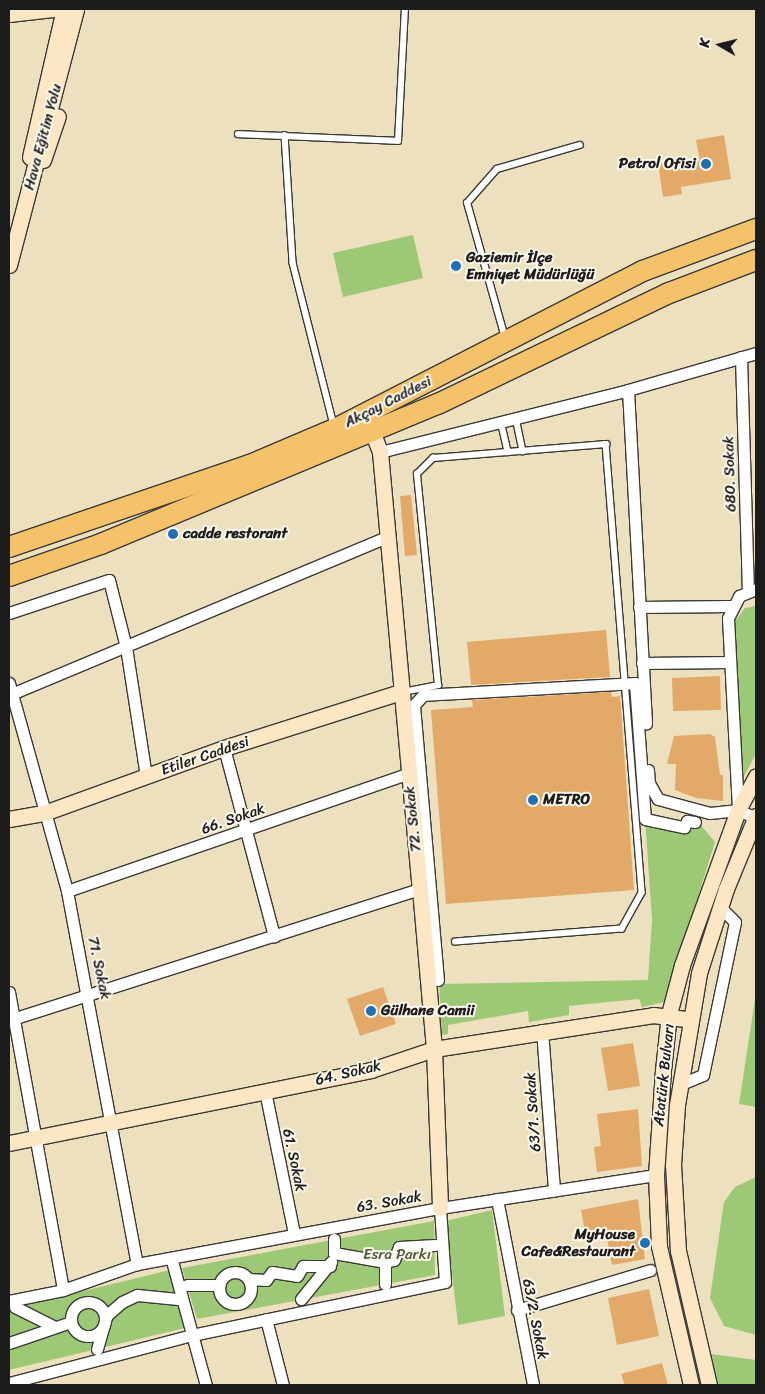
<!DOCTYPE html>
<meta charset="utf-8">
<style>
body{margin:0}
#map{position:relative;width:765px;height:1394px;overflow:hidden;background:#ede0be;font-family:Sriracha,sans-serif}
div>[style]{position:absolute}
.green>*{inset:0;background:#9dc976}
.building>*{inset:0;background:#e2a968}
.roads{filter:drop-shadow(1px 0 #3b3934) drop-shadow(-1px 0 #3b3934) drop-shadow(0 1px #3b3934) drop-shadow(0 -1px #3b3934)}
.lane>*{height:5.5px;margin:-2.75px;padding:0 2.75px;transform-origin:2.75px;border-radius:2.75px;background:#fff}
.street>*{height:11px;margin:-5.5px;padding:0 5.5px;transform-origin:5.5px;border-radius:5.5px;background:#fff}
.street>.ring{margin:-5.5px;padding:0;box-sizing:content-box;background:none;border:11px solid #fff;border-radius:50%}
.secondary>*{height:15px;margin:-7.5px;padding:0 7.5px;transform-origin:7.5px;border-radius:7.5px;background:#fbe7c3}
.highway>*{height:20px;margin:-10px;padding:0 10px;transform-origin:10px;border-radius:10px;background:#f4c26a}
.dots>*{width:14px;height:14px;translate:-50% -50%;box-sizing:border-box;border:2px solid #fbf7ec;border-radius:50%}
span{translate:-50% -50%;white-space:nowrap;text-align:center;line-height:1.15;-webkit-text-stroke:4px #fbf7ec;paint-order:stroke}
.street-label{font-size:15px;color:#1c1c1c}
.poi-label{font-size:15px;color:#1c1c1c;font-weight:700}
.right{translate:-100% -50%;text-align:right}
.left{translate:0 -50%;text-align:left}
.park-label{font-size:15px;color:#49593c}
.frame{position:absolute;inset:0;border:10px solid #1c1c1c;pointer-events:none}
.north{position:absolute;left:695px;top:20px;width:50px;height:50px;-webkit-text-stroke:4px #fbf7ec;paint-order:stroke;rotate:278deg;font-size:14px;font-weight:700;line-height:20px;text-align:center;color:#1c1c1c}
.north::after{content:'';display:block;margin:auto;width:18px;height:22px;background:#1c1c1c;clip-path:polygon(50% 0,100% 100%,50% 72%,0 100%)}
</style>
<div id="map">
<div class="green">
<i style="clip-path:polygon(413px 235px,423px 278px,343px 297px,333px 253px)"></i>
<i style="clip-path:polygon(756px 606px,756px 754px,743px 778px,735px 621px,745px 608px)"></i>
<i style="clip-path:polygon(645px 819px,699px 823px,715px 842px,665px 1002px,642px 1007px,639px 999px,569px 1006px,569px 1015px,529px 1022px,528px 1011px,448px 1025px,448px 1034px,442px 1035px,439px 984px,648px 980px,652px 920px)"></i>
<i style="clip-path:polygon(756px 993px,756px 1107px,739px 1104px)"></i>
<i style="clip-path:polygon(756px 1177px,756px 1335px,724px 1326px,710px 1298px,724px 1202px,735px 1187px)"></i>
<i style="clip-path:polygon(492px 1210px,505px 1316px,458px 1325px,446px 1221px)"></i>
<i style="clip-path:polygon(434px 1221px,435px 1275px,197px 1319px,182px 1268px)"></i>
<i style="clip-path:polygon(170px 1270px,185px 1328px,9px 1370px,9px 1309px)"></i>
<i style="clip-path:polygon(704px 1353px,756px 1360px,756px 1385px,712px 1385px)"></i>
</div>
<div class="building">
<i style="clip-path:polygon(724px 135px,731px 179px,681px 187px,682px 194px,663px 197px,658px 163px,700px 161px,696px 140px)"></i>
<i style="clip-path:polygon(411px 495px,417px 555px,405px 556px,400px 496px)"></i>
<i style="clip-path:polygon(606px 630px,610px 677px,471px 685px,467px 642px)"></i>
<i style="clip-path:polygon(720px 676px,721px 710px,673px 711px,672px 678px)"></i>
<i style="clip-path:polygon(611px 692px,612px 697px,620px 696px,634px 890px,446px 904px,431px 710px,473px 707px,472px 700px)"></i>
<i style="clip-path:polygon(710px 734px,715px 737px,720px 775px,723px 775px,723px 801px,696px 798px,675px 790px,676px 764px,667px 764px,674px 736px)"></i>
<i style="clip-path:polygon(383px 987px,396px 1024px,360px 1036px,347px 999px)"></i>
<i style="clip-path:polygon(633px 1043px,640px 1086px,608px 1091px,601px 1048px)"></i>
<i style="clip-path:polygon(638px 1109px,642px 1166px,597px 1172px,594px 1147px,601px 1146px,597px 1114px)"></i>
<i style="clip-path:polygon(638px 1199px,645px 1259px,612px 1265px,606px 1233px,586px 1237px,581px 1210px)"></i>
<i style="clip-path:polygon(649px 1289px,659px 1336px,617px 1345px,608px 1298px)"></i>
<i style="clip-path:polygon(662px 1363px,668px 1385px,625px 1385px,621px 1374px)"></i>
</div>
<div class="roads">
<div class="lane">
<i style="left:238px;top:134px;width:160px;rotate:2.5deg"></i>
<i style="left:398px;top:141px;width:132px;rotate:-87deg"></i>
<i style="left:285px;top:135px;width:128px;rotate:86.4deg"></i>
<i style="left:293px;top:263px;width:167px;rotate:75.8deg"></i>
<i style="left:505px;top:338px;width:140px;rotate:-105.7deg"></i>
<i style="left:467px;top:203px;width:45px;rotate:-48.6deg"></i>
<i style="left:497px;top:169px;width:86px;rotate:-16.1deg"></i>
<i style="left:516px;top:418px;width:34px;rotate:78deg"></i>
<i style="left:501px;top:421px;width:32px;rotate:77deg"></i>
<i style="left:403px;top:692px;width:36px;rotate:-11deg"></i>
<i style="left:438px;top:685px;width:212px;rotate:-95.7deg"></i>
<i style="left:417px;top:474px;width:23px;rotate:-45deg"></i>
<i style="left:433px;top:458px;width:174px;rotate:-4.6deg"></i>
<i style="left:606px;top:444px;width:450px;rotate:85.4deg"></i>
<i style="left:642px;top:893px;width:41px;rotate:119.1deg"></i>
<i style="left:622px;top:929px;width:167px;rotate:175.5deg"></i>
</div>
<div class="street">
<i style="left:741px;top:357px;width:233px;rotate:88.3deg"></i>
<i style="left:628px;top:390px;width:334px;rotate:86.9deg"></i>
<i style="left:380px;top:452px;width:256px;rotate:-14deg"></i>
<i style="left:628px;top:390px;width:133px;rotate:-16.1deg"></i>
<i style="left:639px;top:607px;width:92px;rotate:-0.6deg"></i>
<i style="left:9px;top:613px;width:105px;rotate:-18.3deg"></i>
<i style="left:109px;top:580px;width:69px;rotate:75.8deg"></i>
<i style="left:126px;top:647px;width:131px;rotate:81.2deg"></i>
<i style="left:642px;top:663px;width:88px;rotate:-0.7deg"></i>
<i style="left:9px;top:683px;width:216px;rotate:74.4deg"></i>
<i style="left:67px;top:891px;width:380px;rotate:79.4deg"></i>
<i style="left:9px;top:695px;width:409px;rotate:-22.7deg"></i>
<i style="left:224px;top:748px;width:195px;rotate:75.1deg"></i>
<i style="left:648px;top:770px;width:13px;rotate:86deg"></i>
<i style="left:649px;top:783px;width:18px;rotate:61deg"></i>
<i style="left:658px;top:799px;width:54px;rotate:15.1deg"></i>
<i style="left:710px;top:813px;width:28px;rotate:-6deg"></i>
<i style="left:738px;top:810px;width:20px;rotate:24deg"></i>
<i style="left:738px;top:809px;width:191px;rotate:-93deg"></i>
<i style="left:728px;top:618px;width:25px;rotate:-63deg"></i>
<i style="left:739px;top:596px;width:18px;rotate:-22deg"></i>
<i style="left:67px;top:891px;width:362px;rotate:-19deg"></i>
<i style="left:438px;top:980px;width:276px;rotate:-95deg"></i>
<i style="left:414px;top:705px;width:13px;rotate:-48deg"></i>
<i style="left:423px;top:695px;width:212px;rotate:-3.2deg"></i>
<i style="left:635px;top:683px;width:136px;rotate:85.8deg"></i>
<i style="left:645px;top:819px;width:40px;rotate:12deg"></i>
<i style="left:684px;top:827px;width:7px;rotate:-63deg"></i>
<i style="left:687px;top:821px;width:8px;rotate:7deg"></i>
<i style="left:9px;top:992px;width:303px;rotate:79.7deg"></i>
<i style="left:9px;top:1020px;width:431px;rotate:-17.7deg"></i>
<i style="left:542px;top:1030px;width:161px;rotate:85.7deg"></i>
<i style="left:679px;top:1085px;width:26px;rotate:-23deg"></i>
<i style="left:703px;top:1075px;width:156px;rotate:-78.2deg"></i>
<i style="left:735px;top:922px;width:21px;rotate:-135deg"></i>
<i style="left:265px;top:1091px;width:146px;rotate:78.5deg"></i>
<i style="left:497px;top:1199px;width:189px;rotate:79deg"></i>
<i style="left:334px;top:1239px;width:14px;rotate:90deg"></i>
<i style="left:334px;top:1253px;width:52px;rotate:10deg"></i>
<i style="left:172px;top:1261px;width:129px;rotate:74.7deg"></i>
<i class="ring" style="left:219px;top:1272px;width:21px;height:21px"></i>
<i style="left:248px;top:1279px;width:18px;rotate:3deg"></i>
<i style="left:266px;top:1280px;width:10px;rotate:-53deg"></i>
<i style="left:272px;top:1272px;width:25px;rotate:9deg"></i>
<i style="left:297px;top:1276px;width:12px;rotate:-59deg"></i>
<i style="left:303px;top:1266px;width:27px"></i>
<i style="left:385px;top:1284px;width:22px;rotate:-90deg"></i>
<i style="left:385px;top:1262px;width:9px;rotate:-13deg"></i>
<i style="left:394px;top:1260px;width:14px;rotate:-69deg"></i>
<i style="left:399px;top:1247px;width:36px;rotate:-3deg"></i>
<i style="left:187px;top:1285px;width:32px"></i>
<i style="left:301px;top:1299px;width:48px;rotate:-51deg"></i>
<i style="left:9px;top:1301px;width:55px;rotate:-11.5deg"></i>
<i style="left:63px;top:1290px;width:78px;rotate:-19.4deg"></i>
<i style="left:137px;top:1264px;width:308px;rotate:-10.5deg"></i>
<i style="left:440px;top:1208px;width:219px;rotate:-8.7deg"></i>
<i class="ring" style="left:71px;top:1302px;width:23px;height:23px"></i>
<i style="left:15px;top:1307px;width:45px;rotate:26.6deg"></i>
<i style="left:517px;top:1310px;width:139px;rotate:-16.7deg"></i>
<i style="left:266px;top:1319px;width:68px;rotate:75.6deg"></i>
<i style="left:9px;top:1343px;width:65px;rotate:-18.7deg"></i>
<i style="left:97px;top:1349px;width:35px;rotate:-74deg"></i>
<i style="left:107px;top:1315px;width:20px;rotate:-41deg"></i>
<i style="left:122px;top:1302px;width:17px;rotate:-25deg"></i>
<i style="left:137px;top:1295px;width:41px;rotate:5.6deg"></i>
<i style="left:9px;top:1383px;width:189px;rotate:-14.7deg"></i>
<i style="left:192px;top:1335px;width:258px;rotate:-11.8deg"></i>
<i style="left:445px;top:1282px;width:74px;rotate:-93.9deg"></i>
</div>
<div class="secondary">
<i style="left:9px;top:14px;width:44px;rotate:-6.5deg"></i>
<i style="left:30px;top:157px;width:152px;rotate:-77.1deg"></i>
<i style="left:43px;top:160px;width:46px;rotate:-71.2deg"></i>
<i style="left:9px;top:265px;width:265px;rotate:-75.3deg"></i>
<i style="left:372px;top:431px;width:22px;rotate:69deg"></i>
<i style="left:380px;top:452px;width:439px;rotate:84.8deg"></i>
<i style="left:420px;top:889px;width:161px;rotate:85deg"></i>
<i style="left:434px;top:1049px;width:159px;rotate:87.8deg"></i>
<i style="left:9px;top:819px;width:36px;rotate:-10deg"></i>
<i style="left:44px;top:813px;width:191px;rotate:-19.9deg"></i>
<i style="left:224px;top:748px;width:186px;rotate:-17.6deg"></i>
<i style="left:9px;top:1143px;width:369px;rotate:-11.4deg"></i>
<i style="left:371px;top:1070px;width:66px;rotate:-18.4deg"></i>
<i style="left:434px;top:1049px;width:222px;rotate:-8.8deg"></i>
<i style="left:653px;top:1015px;width:35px;rotate:7deg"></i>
<i style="left:691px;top:1385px;width:143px;rotate:-103deg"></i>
<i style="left:659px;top:1246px;width:71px;rotate:-92.4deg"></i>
<i style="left:656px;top:1175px;width:105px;rotate:-86.2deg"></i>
<i style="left:663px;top:1070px;width:56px;rotate:-83.9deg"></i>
<i style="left:669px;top:1014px;width:51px;rotate:-75.1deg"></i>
<i style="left:682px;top:965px;width:165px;rotate:-70.1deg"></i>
<i style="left:738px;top:810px;width:38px;rotate:-62deg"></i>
<i style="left:709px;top:1385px;width:138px;rotate:-103deg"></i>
<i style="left:678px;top:1251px;width:86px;rotate:-93.3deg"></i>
<i style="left:673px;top:1165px;width:60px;rotate:-86.2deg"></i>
<i style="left:677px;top:1105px;width:134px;rotate:-80.5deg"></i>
<i style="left:699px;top:973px;width:88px;rotate:-72.2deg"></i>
<i style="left:726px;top:889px;width:79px;rotate:-67.7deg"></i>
</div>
<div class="highway">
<i style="left:9px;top:547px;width:255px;rotate:-18.8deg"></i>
<i style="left:250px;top:465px;width:92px;rotate:-23deg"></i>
<i style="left:335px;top:429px;width:346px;rotate:-27.2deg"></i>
<i style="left:643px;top:271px;width:121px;rotate:-20.4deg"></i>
<i style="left:9px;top:576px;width:97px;rotate:-19.2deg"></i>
<i style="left:101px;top:544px;width:365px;rotate:-22.6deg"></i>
<i style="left:438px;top:404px;width:256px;rotate:-25.7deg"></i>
<i style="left:669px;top:293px;width:93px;rotate:-20.8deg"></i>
</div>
</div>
<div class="dots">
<i style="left:706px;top:164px;background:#1f6fb2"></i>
<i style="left:456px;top:266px;background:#1f6fb2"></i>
<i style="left:173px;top:534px;background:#1f6fb2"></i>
<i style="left:533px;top:800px;background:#1f6fb2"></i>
<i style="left:371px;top:1011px;background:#1f6fb2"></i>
<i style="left:645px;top:1243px;background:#1f6fb2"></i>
</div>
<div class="street-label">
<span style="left:43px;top:137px;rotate:-75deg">Hava Eğitim Yolu</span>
<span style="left:388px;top:402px;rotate:-27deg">Akçay Caddesi</span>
<span style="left:730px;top:474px;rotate:-92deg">680. Sokak</span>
<span style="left:205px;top:756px;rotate:-19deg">Etiler Caddesi</span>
<span style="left:233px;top:819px;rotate:-19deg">66. Sokak</span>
<span style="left:413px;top:819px;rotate:-96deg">72. Sokak</span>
<span style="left:99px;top:968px;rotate:78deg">71. Sokak</span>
<span style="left:348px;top:1073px;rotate:-13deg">64. Sokak</span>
<span style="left:664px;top:1075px;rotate:-84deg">Atatürk Bulvarı</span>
<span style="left:533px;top:1112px;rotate:-94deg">63/1. Sokak</span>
<span style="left:294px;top:1160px;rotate:78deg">61. Sokak</span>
<span style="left:389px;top:1202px;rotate:-10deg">63. Sokak</span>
<span style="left:535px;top:1319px;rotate:79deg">63/2. Sokak</span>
</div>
<div class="poi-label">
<span class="right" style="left:696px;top:164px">Petrol Ofisi</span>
<span class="left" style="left:466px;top:266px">Gaziemir İlçe<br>Emniyet Müdürlüğü</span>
<span class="left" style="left:183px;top:534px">cadde restorant</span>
<span class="left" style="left:543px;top:800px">METRO</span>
<span class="left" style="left:381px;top:1011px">Gülhane Camii</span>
<span class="right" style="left:635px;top:1243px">MyHouse<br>Cafe&amp;Restaurant</span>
</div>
<div class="park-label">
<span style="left:397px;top:1255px">Esra Parkı</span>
</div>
<div class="frame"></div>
<div class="north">K</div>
</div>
